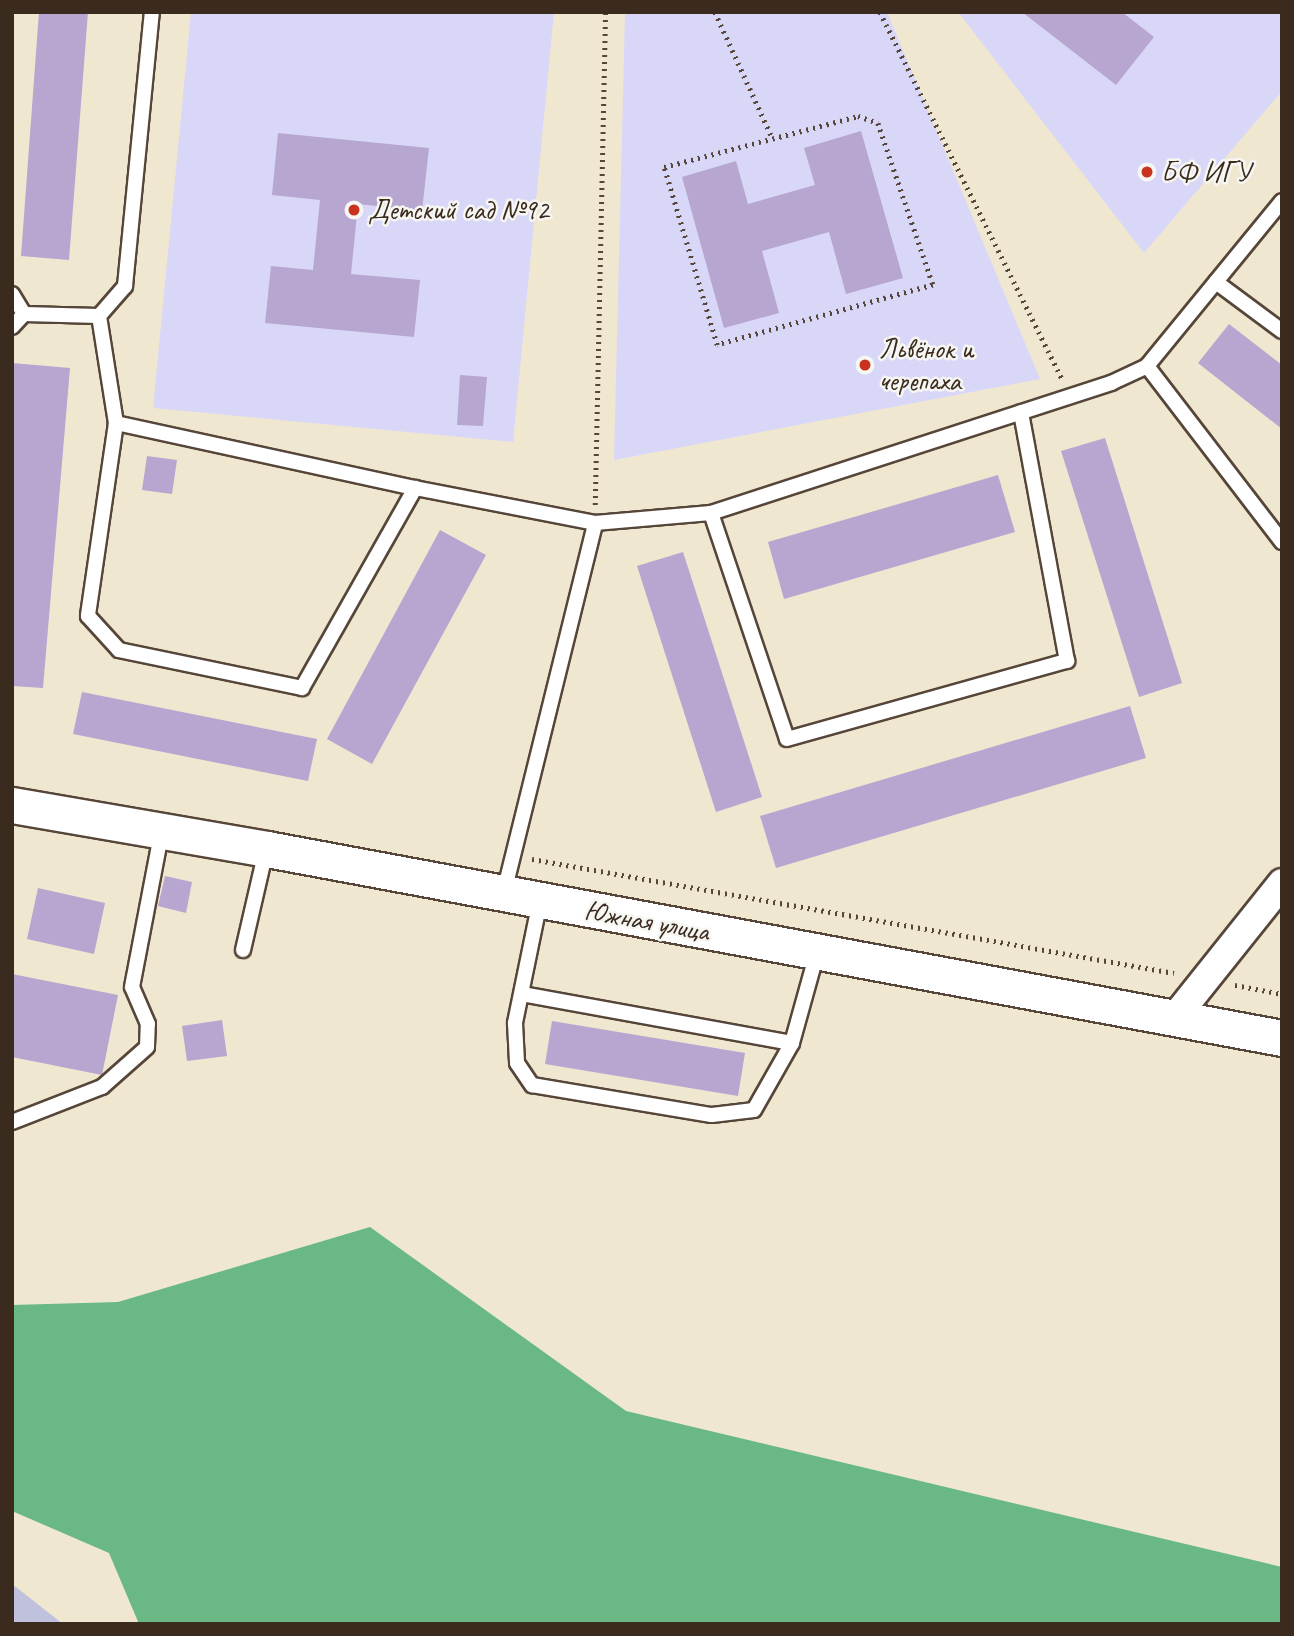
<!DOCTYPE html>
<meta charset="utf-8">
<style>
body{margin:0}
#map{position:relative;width:1294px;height:1636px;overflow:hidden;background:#f0e7d1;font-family:Caveat,sans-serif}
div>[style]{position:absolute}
.built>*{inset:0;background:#d9d7f8}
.industrial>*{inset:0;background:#c0c2dd}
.forest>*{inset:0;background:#6ab984}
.building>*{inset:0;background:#b7a6d0}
.path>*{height:4.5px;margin-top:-2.25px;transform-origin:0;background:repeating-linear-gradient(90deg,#564639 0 2px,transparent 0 7px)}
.roads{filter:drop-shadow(2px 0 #564639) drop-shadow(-2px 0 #564639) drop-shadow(0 2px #564639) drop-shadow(0 -2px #564639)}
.service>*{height:14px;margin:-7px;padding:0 7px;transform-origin:7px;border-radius:7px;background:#fff}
.minor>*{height:28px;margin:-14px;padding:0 14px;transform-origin:14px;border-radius:14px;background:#fff}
.tertiary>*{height:35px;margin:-17.5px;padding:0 17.5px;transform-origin:17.5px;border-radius:17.5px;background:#fff}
.dots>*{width:19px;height:19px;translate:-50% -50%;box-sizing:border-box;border:4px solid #f6f6f2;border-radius:50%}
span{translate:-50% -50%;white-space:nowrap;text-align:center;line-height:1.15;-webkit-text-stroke:5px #f6f6f2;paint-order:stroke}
.poi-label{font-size:28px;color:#3b2a1e}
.left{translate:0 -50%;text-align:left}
.street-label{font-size:28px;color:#3b2a1e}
.frame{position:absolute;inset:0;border:14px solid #3b2a1e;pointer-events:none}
</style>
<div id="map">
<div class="built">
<i style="clip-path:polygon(191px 12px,554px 12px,513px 442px,153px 408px)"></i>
<i style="clip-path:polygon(625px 12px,887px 12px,1040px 379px,614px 460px)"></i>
<i style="clip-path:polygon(958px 12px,1282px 12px,1282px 91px,1144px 253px)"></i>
</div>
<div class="industrial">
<i style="clip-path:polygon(12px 1584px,63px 1624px,12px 1624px)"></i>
</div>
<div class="forest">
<i style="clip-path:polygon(370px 1227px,626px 1411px,1282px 1567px,1282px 1624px,139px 1624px,109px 1553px,12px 1511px,12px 1305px,118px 1302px)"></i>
</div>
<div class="building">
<i style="clip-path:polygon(39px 12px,88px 12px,69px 260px,21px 256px)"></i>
<i style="clip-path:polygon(1022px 12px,1122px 12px,1154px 37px,1116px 85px)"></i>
<i style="clip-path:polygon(861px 131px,903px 278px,846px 294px,829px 232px,762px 251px,779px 313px,724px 328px,682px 177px,736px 161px,748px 204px,815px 185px,804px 148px)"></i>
<i style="clip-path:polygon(278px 133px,429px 148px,422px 211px,358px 204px,351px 274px,420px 280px,414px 337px,265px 323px,271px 266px,313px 270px,320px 200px,272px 195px)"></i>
<i style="clip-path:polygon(1229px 324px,1282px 365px,1282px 429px,1198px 363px)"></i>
<i style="clip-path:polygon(12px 363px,70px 368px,43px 688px,12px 686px)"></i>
<i style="clip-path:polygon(460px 375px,487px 377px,483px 426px,457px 425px)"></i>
<i style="clip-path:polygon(1105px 438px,1182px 683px,1139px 697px,1061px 451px)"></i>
<i style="clip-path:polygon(147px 456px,177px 460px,172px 494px,142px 490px)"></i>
<i style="clip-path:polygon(998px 475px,1015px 532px,784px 599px,768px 542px)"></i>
<i style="clip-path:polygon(440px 530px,486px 555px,372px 764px,327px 739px)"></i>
<i style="clip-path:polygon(683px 552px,762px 797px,716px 812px,637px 566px)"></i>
<i style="clip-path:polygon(82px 692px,317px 739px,308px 781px,73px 734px)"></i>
<i style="clip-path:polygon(1130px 706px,1146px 758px,776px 868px,760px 816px)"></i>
<i style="clip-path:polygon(165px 876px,192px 882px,186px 913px,158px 906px)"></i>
<i style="clip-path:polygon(38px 888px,105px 903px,94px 954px,27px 939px)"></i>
<i style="clip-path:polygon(12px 974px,118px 995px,102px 1075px,12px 1057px)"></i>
<i style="clip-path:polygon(222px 1020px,227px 1056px,187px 1061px,182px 1026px)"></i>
<i style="clip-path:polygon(552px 1021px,745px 1053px,738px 1096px,545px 1064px)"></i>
</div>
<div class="path">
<i style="left:715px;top:12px;width:137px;rotate:65.5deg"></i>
<i style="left:880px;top:12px;width:410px;rotate:63.6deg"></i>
<i style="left:858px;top:116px;width:21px;rotate:19deg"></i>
<i style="left:878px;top:123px;width:171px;rotate:71.2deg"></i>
<i style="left:933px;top:285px;width:224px;rotate:164.5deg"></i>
<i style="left:717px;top:345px;width:186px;rotate:-106.6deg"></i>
<i style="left:664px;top:167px;width:201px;rotate:-14.7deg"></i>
<i style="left:595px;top:505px;width:493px;rotate:-88.8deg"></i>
<i style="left:532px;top:859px;width:652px;rotate:10.07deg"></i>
<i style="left:1235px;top:985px;width:48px;rotate:10.8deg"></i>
</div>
<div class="roads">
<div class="service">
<i style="left:1216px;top:282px;width:82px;rotate:36.6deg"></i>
<i style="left:12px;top:294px;width:23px;rotate:59deg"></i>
<i style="left:24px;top:314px;width:75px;rotate:1.5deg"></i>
<i style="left:99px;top:316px;width:40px;rotate:-49deg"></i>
<i style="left:125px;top:286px;width:275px;rotate:-84.4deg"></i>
<i style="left:99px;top:316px;width:108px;rotate:81deg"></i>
<i style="left:116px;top:423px;width:306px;rotate:12.3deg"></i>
<i style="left:415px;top:488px;width:183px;rotate:11deg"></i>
<i style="left:595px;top:523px;width:116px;rotate:-4.9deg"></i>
<i style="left:711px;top:513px;width:421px;rotate:-18deg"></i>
<i style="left:1111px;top:383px;width:40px;rotate:-25deg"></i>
<i style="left:1147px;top:366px;width:213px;rotate:-50.7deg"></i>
<i style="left:12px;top:327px;width:18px;rotate:-47deg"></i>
<i style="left:1147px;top:366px;width:222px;rotate:52.5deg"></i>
<i style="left:116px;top:423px;width:195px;rotate:98.3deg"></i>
<i style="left:88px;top:616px;width:46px;rotate:47.6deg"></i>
<i style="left:119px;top:650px;width:187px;rotate:11.7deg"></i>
<i style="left:302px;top:688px;width:230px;rotate:-60.5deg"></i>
<i style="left:711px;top:513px;width:238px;rotate:71.4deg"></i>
<i style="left:787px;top:739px;width:291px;rotate:-15.6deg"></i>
<i style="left:1067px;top:661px;width:253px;rotate:-100.5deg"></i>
<i style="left:504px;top:892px;width:380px;rotate:-76.1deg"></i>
<i style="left:540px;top:901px;width:125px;rotate:101.6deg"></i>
<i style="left:515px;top:1023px;width:40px;rotate:87.1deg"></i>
<i style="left:517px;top:1063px;width:27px;rotate:56deg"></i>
<i style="left:532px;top:1085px;width:182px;rotate:9.5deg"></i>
<i style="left:712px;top:1115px;width:42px;rotate:-6.8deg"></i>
<i style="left:754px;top:1110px;width:77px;rotate:-60.4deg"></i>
<i style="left:792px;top:1043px;width:93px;rotate:-74.5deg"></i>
<i style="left:243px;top:950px;width:103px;rotate:-77deg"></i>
<i style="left:522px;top:994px;width:274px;rotate:10.3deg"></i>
<i style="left:12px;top:1122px;width:97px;rotate:-21.3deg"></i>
<i style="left:102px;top:1087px;width:60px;rotate:-41.6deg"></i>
<i style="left:147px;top:1047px;width:23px;rotate:-88deg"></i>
<i style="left:148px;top:1024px;width:40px;rotate:-113.4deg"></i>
<i style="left:132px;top:987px;width:160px;rotate:-79.2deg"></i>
</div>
<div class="minor">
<i style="left:1176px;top:1016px;width:170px;rotate:-51.4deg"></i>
</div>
<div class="tertiary">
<i style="left:12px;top:805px;width:259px;rotate:9.8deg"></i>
<i style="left:267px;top:849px;width:1032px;rotate:10.55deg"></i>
</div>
</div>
<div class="dots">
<i style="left:1147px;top:172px;background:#c8321e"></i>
<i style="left:354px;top:210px;background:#c8321e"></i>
<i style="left:865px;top:365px;background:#c8321e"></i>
</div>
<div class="poi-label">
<span class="left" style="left:1161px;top:172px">БФ ИГУ</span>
<span class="left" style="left:368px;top:210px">Детский сад №92</span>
<span class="left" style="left:879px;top:365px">Львёнок и<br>черепаха</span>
</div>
<div class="street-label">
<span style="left:647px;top:921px;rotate:10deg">Южная улица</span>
</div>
<div class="frame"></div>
</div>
